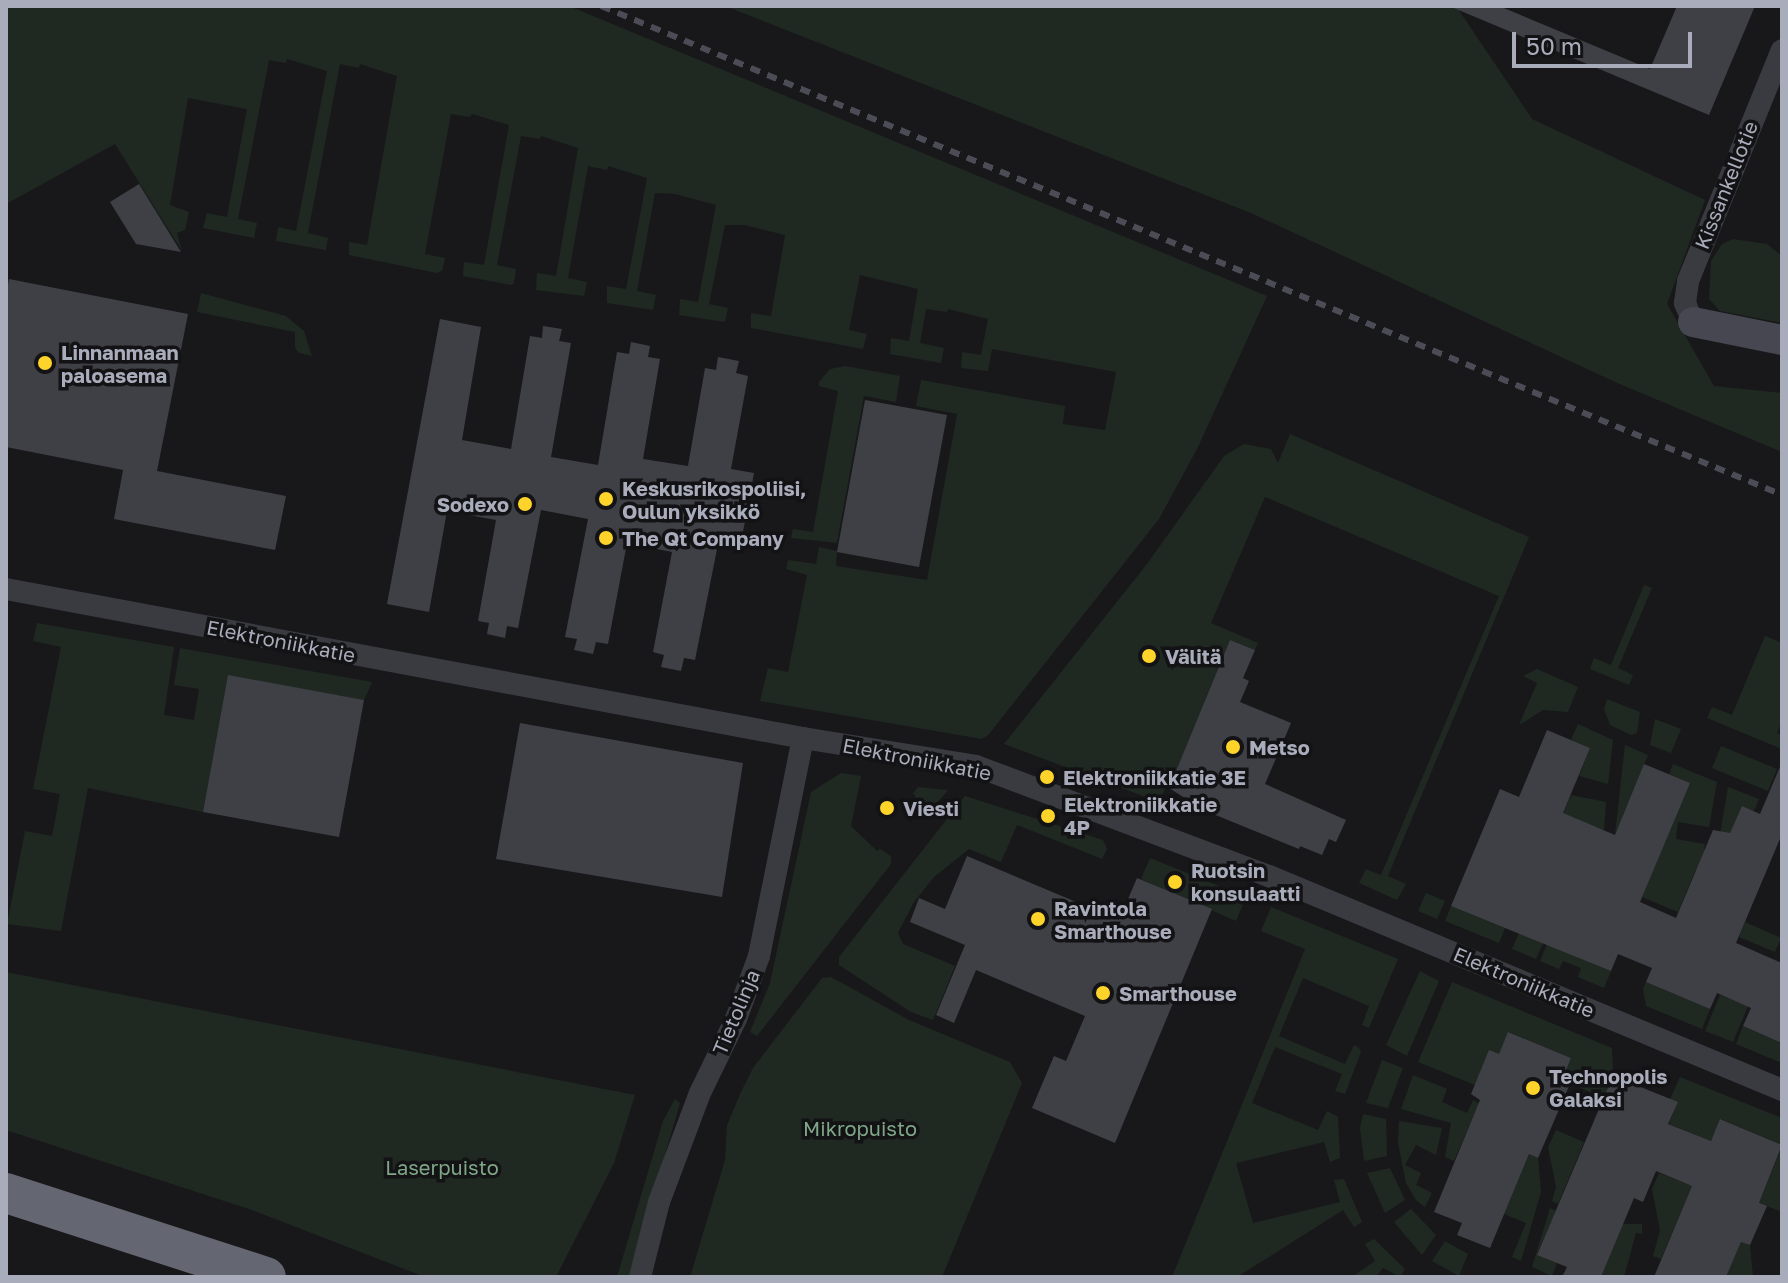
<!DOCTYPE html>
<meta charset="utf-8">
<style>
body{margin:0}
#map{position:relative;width:1788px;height:1283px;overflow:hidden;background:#18181a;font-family:"Golos Text",sans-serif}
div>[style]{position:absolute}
.green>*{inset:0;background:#1f2922}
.building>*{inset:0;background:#3f4045}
.street>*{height:22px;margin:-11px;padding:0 11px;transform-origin:11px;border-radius:11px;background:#3a3b41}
.secondary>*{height:30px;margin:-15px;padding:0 15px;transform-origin:15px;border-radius:15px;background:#464750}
.highway>*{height:40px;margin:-20px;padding:0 20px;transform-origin:20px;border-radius:20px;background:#646671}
.rail>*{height:6px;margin-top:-3px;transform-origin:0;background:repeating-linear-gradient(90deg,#4b4c55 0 10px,transparent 0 18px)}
.dots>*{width:22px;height:22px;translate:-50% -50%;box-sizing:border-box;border:4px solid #131315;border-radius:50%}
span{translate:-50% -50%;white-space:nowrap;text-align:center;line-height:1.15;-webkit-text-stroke:7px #131315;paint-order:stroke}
.street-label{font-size:20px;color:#a9acbb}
.poi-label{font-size:20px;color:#a9acbb;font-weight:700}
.left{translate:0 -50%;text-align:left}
.right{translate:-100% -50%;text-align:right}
.park-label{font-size:20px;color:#7fa787}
.frame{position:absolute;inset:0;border:8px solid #a9acbb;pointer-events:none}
.scale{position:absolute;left:1512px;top:32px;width:180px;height:36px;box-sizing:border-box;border:4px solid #a9acbb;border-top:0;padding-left:10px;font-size:24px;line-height:28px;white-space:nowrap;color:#a9acbb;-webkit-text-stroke:6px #131315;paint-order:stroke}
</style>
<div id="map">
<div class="green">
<i style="clip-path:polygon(6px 6px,569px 6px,1267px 296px,1198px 447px,1159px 519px,989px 734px,982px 739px,760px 701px,768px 668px,788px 672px,807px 575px,786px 569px,788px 560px,816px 564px,819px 547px,837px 551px,836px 566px,927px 580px,957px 414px,916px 406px,921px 380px,1065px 406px,1063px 424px,1105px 430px,1116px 372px,992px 349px,988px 371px,961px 368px,962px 352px,981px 355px,988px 319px,948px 309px,947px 312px,926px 309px,920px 343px,944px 348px,941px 363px,890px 354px,891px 338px,909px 341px,918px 289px,860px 275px,849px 330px,867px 334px,863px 349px,751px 328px,751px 313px,771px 316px,785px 235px,745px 225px,725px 225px,709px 304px,728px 308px,725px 322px,679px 315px,680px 299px,698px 302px,716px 205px,675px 194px,655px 193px,637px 291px,656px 295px,653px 310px,607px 303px,607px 286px,626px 289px,647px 178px,608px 166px,607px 170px,588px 166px,568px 278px,587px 282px,584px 296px,536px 290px,537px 273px,556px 276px,578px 148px,541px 136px,540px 139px,521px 136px,497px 265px,516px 269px,514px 283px,511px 285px,463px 276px,464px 262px,484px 265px,509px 125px,472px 114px,470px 117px,451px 114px,425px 254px,445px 258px,442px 271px,437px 273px,349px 255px,349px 242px,367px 245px,397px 76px,360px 64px,359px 68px,340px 64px,308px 233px,328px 238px,326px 250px,276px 241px,278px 227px,296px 231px,327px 71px,287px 59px,286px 63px,269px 60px,238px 219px,257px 223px,254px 238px,203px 228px,207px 213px,227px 217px,247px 109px,188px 98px,170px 205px,189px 212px,185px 230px,177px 233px,182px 251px,115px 144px,6px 204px)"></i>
<i style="clip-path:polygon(725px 6px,1456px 6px,1532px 119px,1705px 200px,1667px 304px,1714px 386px,1782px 393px,1782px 452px,1615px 382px,1251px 213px)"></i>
<i style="clip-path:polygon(1733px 239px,1767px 244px,1782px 256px,1782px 323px,1720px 311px,1709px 299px,1711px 261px,1722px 244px)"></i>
<i style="clip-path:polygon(201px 293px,286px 316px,304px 331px,312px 356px,299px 353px,295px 348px,295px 332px,197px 312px)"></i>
<i style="clip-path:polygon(845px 366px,900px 376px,896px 402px,864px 396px,837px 543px,791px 538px,793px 529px,813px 532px,838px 391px,819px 386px,819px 382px,830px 369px)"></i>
<i style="clip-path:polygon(1290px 434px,1529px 537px,1388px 876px,1406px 884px,1397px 900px,1359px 883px,1366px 869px,1381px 875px,1499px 596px,1265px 497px,1211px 623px,1258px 643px,1255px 650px,1230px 640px,1174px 776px,1164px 773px,1160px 784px,1166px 787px,1159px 802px,1004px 744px,1147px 564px,1224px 456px,1244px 444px,1271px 449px,1278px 463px)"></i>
<i style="clip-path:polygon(1644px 585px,1652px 588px,1618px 668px,1633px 675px,1629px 685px,1590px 669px,1594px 658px,1611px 665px)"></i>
<i style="clip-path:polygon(37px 623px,174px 647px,164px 715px,194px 720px,199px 689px,174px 685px,180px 648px,372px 682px,364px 700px,228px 676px,203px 812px,88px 788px,61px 931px,7px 924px,25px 831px,52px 836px,60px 794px,33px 789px,61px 647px,33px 641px)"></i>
<i style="clip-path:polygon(1765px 636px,1782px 643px,1782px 721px,1777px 733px,1782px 736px,1782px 749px,1707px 718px,1712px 707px,1732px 715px)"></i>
<i style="clip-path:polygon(1537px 669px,1578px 687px,1568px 712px,1543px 710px,1519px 725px,1537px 683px,1523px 676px)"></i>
<i style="clip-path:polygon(1607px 699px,1640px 712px,1637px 733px,1631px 735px,1610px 725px,1604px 709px)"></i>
<i style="clip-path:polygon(1655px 719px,1681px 729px,1671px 753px,1650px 745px)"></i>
<i style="clip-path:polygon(1578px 724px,1613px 740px,1608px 784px,1579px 776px,1590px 748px,1571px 740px)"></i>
<i style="clip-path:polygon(1625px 745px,1648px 755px,1615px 835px)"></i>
<i style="clip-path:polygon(1721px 746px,1777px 769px,1768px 791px,1712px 768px)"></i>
<i style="clip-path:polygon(1673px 764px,1717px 782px,1709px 827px,1678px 822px,1676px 839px,1705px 844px,1702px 871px,1696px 869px,1678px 912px,1642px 897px,1689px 783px,1669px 774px)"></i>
<i style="clip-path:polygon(841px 773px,861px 776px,851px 826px,877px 851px,880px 849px,891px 856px,891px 864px,757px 1036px,750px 1032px,770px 983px,811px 792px)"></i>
<i style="clip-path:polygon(918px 787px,948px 790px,927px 815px,913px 793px)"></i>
<i style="clip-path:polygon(1728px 787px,1759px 799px,1754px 811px,1742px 807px,1713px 875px)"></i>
<i style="clip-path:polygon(1571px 795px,1606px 802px,1604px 830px,1596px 827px,1545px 857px)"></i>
<i style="clip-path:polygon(965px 796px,1103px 840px,1107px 849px,1102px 859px,1017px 825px,1001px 862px,969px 849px,934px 877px,914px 902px,898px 933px,903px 944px,955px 966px,933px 1020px,911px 1012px,839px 965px,839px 957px)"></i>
<i style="clip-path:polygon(1150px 858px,1246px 897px,1236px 921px,1141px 879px)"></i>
<i style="clip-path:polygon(1426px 893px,1445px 901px,1437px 919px,1418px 911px)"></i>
<i style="clip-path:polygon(1451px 906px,1505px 928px,1499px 943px,1445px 921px)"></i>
<i style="clip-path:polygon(1271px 907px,1398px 959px,1369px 1028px,1362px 1025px,1369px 1006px,1303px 978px,1279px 1036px,1345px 1064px,1354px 1045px,1359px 1048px,1361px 1052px,1345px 1094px,1335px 1091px,1342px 1074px,1275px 1047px,1252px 1103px,1318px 1130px,1327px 1111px,1338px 1117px,1340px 1158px,1330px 1162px,1324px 1142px,1236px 1163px,1253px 1223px,1340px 1202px,1334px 1180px,1344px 1179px,1362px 1222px,1354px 1227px,1343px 1210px,1237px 1277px,1172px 1277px,1305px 949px,1261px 931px)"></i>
<i style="clip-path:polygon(1526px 917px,1550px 928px,1536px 959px,1512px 949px)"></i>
<i style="clip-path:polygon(1745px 922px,1781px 938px,1775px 952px,1739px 937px)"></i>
<i style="clip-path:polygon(1547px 944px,1611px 971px,1604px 988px,1578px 977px,1581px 968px,1563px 961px,1559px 969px,1540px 961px)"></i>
<i style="clip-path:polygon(1420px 971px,1439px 981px,1407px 1056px,1386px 1045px)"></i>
<i style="clip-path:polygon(6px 972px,635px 1095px,614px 1163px,556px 1277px,425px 1277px,252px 1210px,6px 1130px)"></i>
<i style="clip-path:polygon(831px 977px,909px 1020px,1010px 1062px,1022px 1083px,942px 1277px,690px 1277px,725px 1160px,727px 1125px,741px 1092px,753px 1068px,822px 978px)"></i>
<i style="clip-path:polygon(1452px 982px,1612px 1048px,1613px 1076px,1604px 1098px,1562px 1080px,1571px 1058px,1509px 1032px,1499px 1054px,1475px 1085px,1418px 1062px)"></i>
<i style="clip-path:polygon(1646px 982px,1710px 1009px,1702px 1029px,1646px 1006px,1643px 989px)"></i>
<i style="clip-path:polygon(1720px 995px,1748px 1006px,1733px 1042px,1705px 1031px)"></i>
<i style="clip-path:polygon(1743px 1026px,1782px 1043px,1782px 1063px,1736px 1044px)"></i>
<i style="clip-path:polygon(1382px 1060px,1403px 1068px,1388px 1108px,1366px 1103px)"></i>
<i style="clip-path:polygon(1413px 1075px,1447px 1089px,1442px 1102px,1467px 1113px,1473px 1100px,1479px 1103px,1454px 1161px,1445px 1157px,1451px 1123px,1401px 1109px)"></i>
<i style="clip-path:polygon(1680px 1077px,1782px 1118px,1782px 1145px,1721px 1119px,1711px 1141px,1669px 1124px,1677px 1103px,1670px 1099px)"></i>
<i style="clip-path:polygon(675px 1099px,680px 1103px,630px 1277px,617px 1277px,663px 1121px)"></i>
<i style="clip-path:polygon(1363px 1114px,1386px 1119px,1387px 1156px,1364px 1161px,1360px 1128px)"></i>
<i style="clip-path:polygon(1399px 1121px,1442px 1128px,1436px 1155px,1416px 1145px,1405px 1165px,1421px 1173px,1416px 1185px,1432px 1193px,1425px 1207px,1416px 1200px,1406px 1183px,1398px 1143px)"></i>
<i style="clip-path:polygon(1556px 1130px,1584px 1142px,1558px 1204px,1552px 1201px,1556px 1187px,1548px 1147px)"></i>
<i style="clip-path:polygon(1782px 1147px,1782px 1212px,1759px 1203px)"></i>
<i style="clip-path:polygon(1529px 1154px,1538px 1158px,1541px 1192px,1521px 1261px,1512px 1257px,1526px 1223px,1504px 1214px)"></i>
<i style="clip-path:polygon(1390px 1168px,1405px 1200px,1385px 1213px,1367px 1173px)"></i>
<i style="clip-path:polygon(1659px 1173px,1692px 1186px,1661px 1259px,1653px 1256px,1660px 1230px,1652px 1189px)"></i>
<i style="clip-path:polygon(1550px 1208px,1556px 1211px,1537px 1254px,1557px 1263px,1552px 1276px,1532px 1267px)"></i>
<i style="clip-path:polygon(1411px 1209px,1436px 1235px,1422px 1255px,1394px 1222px)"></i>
<i style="clip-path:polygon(1623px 1224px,1642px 1224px,1642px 1234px,1636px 1233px,1624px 1277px,1601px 1277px)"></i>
<i style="clip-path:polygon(1374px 1239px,1405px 1269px,1400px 1277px,1383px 1268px,1376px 1277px,1352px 1277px,1375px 1261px,1365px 1244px)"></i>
<i style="clip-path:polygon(1445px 1241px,1468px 1254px,1459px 1276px,1432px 1261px)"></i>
<i style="clip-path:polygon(1741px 1242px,1750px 1245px,1753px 1277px,1726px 1277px)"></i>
</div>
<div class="building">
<i style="clip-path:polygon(1449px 6px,1499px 6px,1650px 69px,1677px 6px,1755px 6px,1709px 115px)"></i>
<i style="clip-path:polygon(139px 184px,181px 252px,136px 244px,110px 202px)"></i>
<i style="clip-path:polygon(9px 279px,188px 314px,157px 471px,286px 496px,275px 550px,114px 519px,123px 470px,6px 447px,6px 296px)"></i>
<i style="clip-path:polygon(440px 319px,481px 327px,462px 440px,511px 449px,530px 336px,542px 338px,543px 326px,562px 329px,559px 341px,571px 343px,551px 457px,598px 465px,617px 352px,629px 354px,631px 342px,650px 346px,648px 357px,660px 359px,643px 459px,688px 466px,705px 368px,716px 370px,718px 357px,739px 361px,736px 373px,748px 376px,731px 469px,754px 473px,740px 548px,718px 544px,695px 660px,684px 658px,681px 671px,661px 667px,664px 655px,653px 652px,672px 552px,627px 543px,608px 644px,596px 642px,593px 654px,574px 650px,577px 639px,565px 637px,588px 519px,541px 510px,518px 628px,507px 626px,505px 638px,487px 634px,489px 623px,478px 621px,496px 520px,447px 511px,429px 612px,387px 604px)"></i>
<i style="clip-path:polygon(865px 400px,947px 415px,919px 567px,837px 552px)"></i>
<i style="clip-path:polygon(1230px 640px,1255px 650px,1243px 678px,1249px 681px,1240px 702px,1291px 723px,1265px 784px,1346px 820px,1336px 842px,1329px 839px,1322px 855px,1300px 846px,1299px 849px,1186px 803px,1188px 800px,1169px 788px)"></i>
<i style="clip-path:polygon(228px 675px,364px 700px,339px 837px,203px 812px)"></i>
<i style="clip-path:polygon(520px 723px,743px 763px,722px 897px,496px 859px)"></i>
<i style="clip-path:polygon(1547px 730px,1590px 748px,1563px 813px,1615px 835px,1644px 764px,1690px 783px,1640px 902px,1676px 918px,1713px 830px,1730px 833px,1742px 806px,1760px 814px,1782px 762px,1782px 834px,1736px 943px,1782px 963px,1782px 1043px,1743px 1026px,1751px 1008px,1717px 993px,1710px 1009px,1646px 982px,1652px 968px,1618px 954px,1611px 971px,1451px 906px,1500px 789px,1519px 797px)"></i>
<i style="clip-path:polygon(967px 856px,1119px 920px,1137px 878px,1212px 909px,1115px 1143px,1032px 1108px,1054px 1056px,1066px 1061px,1085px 1016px,976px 970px,954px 1023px,936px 1015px,965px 945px,910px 922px,919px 898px,945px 909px)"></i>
<i style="clip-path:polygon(1508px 1032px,1571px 1058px,1562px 1080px,1570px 1084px,1538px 1158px,1529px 1154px,1490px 1248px,1457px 1235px,1462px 1223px,1434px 1212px,1480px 1100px,1471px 1094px,1489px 1050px,1499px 1054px)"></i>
<i style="clip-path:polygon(1613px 1076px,1678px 1102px,1668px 1124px,1711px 1141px,1720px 1119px,1782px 1145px,1759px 1203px,1767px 1206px,1750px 1245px,1741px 1242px,1726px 1277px,1654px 1277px,1692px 1186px,1656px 1171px,1643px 1202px,1634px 1198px,1601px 1277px,1562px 1277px,1567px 1267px,1537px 1255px)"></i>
</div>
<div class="street">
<i style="left:1693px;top:322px;width:21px;rotate:-113deg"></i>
<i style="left:1685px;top:303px;width:22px;rotate:-82deg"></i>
<i style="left:1688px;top:281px;width:249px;rotate:-67.9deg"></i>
<i style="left:6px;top:589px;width:811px;rotate:10.59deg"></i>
<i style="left:803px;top:738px;width:175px;rotate:9.2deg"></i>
<i style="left:976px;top:766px;width:313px;rotate:20.6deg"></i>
<i style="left:1269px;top:876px;width:556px;rotate:22.64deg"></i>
<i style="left:640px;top:1277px;width:77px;rotate:-75.8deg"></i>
<i style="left:659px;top:1202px;width:116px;rotate:-69.4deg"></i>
<i style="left:700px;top:1093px;width:82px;rotate:-64.1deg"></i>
<i style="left:736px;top:1019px;width:67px;rotate:-69.9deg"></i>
<i style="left:759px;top:956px;width:222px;rotate:-78.6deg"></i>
</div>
<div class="secondary">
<i style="left:1693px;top:322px;width:91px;rotate:11.4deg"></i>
</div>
<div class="highway">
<i style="left:6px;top:1193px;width:273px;rotate:17.9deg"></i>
</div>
<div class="rail">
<i style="left:601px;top:6px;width:1278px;rotate:22.49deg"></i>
</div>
<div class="dots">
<i style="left:45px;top:363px;background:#fed42b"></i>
<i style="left:606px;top:499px;background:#fed42b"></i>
<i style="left:525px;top:504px;background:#fed42b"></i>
<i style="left:606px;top:538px;background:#fed42b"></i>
<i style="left:1149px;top:656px;background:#fed42b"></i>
<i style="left:1233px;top:747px;background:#fed42b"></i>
<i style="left:1047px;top:777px;background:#fed42b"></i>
<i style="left:887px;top:808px;background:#fed42b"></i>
<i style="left:1048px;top:816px;background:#fed42b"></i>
<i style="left:1175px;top:882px;background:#fed42b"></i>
<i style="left:1038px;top:919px;background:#fed42b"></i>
<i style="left:1103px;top:993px;background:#fed42b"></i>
<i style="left:1533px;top:1088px;background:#fed42b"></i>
</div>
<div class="street-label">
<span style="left:1726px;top:185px;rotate:-68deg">Kissankellotie</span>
<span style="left:281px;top:641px;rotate:11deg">Elektroniikkatie</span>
<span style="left:917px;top:759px;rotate:11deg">Elektroniikkatie</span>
<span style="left:1524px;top:982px;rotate:23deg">Elektroniikkatie</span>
<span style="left:736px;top:1012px;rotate:-67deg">Tietolinja</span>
</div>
<div class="poi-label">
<span class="left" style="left:61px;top:364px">Linnanmaan<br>paloasema</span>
<span class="left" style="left:622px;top:500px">Keskusrikospoliisi,<br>Oulun yksikkö</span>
<span class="right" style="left:509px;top:504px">Sodexo</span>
<span class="left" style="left:622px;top:538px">The Qt Company</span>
<span class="left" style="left:1165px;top:656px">Välitä</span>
<span class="left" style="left:1249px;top:747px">Metso</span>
<span class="left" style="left:1063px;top:777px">Elektroniikkatie 3E</span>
<span class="left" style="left:1064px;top:816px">Elektroniikkatie<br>4P</span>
<span class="left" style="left:903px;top:808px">Viesti</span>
<span class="left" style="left:1191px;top:882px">Ruotsin<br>konsulaatti</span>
<span class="left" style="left:1054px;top:920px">Ravintola<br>Smarthouse</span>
<span class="left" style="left:1119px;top:993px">Smarthouse</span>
<span class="left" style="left:1549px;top:1088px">Technopolis<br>Galaksi</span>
</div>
<div class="park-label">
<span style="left:860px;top:1128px">Mikropuisto</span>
<span style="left:442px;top:1167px">Laserpuisto</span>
</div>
<div class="frame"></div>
<div class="scale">50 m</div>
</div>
